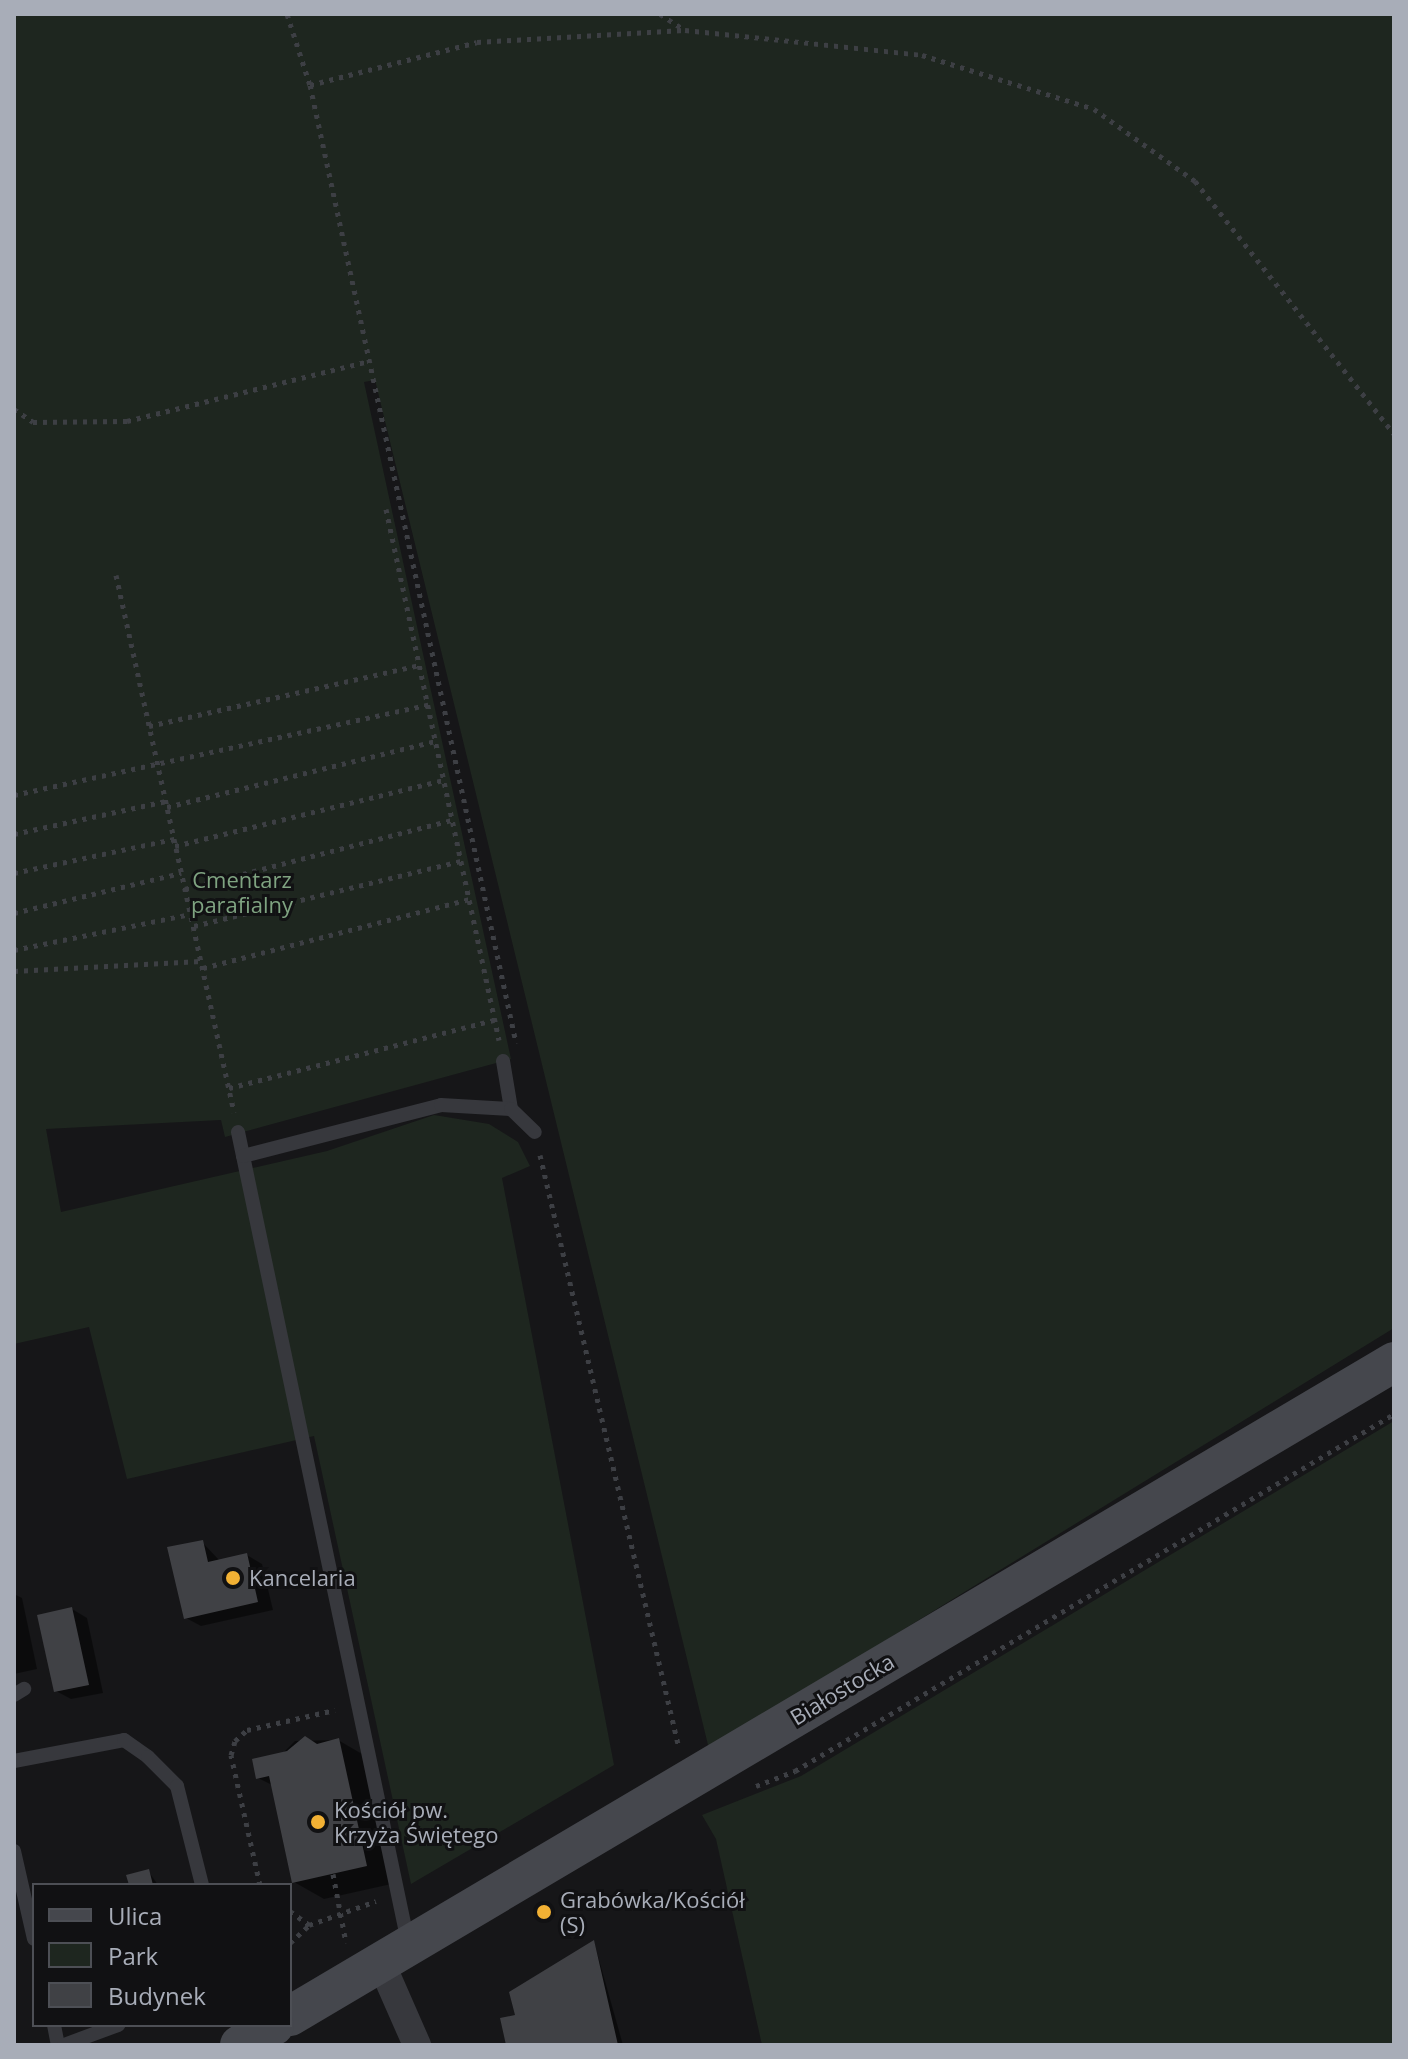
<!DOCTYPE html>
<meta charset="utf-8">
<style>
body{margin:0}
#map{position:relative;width:1408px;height:2059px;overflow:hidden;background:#161618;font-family:"Open Sans",sans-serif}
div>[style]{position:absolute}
.green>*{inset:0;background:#1e261f}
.shadow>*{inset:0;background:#0007}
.building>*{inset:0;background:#404145}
.path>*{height:5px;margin-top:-2.5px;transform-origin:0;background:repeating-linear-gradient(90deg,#3d3f44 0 4px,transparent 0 10px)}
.lane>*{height:14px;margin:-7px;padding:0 7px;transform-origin:7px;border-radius:7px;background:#37383d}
.street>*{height:28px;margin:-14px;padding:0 14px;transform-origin:14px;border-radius:14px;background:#37383d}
.secondary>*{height:40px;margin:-20px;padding:0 20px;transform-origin:20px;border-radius:20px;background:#45474d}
.dots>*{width:22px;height:22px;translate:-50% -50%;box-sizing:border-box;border:4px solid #111113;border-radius:50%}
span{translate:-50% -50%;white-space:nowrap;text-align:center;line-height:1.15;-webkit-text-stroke:6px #111113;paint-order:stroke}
.park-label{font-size:22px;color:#7fa381}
.poi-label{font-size:22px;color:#a8adb8}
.left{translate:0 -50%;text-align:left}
.street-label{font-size:22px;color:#a8adb8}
.frame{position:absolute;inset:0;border:16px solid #a8adb8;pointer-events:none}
.legend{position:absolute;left:32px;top:1883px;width:260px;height:144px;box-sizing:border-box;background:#111113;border:2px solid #4d4f55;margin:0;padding:10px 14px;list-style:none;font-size:24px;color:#a8adb8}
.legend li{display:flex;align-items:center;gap:16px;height:40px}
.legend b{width:40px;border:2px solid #4d4f55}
</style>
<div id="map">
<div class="green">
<i style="clip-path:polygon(14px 14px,1394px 14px,1394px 1328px,709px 1749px,375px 380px,364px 382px,511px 1059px,225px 1137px,221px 1120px,46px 1129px,61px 1212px,327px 1151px,434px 1115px,489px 1124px,518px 1142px,530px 1166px,502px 1178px,614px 1765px,411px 1884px,314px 1436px,127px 1479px,89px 1327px,14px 1344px)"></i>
<i style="clip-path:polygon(1394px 1421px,1394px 2045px,762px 2045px,716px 1839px,702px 1815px,801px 1776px)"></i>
</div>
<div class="shadow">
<i style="clip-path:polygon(202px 1542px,220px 1561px,247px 1555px,262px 1564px,273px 1610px,201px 1626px,186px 1618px)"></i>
<i style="clip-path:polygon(14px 1594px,22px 1598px,37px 1669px,14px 1674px)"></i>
<i style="clip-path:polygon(72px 1609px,87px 1618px,103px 1693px,71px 1699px,56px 1691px)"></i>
<i style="clip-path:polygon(338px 1740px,369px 1758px,396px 1883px,324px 1899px,294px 1882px,274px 1786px,258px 1778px,295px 1741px)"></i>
<i style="clip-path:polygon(149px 1872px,158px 1885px,131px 1885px)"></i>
<i style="clip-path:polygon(594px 1942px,623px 2045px,508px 2045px)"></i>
</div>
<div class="building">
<i style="clip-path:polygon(203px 1540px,208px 1562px,247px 1553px,258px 1602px,184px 1619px,167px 1547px)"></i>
<i style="clip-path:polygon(72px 1607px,89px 1685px,54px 1692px,37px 1615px)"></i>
<i style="clip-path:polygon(305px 1736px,317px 1744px,339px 1738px,367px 1866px,292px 1883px,269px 1776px,256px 1779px,252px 1759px,287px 1751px)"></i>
<i style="clip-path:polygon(149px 1869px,153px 1885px,129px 1885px,126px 1875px)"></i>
<i style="clip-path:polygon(594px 1940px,618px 2045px,506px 2045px,500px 2018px,515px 2015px,509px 1992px)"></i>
</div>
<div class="path">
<i style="left:287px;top:14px;width:75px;rotate:72.1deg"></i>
<i style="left:310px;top:85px;width:980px;rotate:77.86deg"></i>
<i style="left:660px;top:14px;width:30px;rotate:33deg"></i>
<i style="left:685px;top:30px;width:238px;rotate:6deg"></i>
<i style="left:922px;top:55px;width:180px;rotate:17.4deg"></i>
<i style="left:1094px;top:109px;width:124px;rotate:35.5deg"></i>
<i style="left:1195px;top:181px;width:322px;rotate:51.8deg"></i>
<i style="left:310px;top:85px;width:172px;rotate:-14.4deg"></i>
<i style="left:477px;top:42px;width:207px;rotate:-3.3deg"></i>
<i style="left:14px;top:409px;width:23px;rotate:34deg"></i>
<i style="left:33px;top:422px;width:94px;rotate:-0.6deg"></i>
<i style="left:127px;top:421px;width:250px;rotate:-13.9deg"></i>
<i style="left:386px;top:509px;width:543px;rotate:77.99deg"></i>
<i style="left:116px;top:575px;width:550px;rotate:77.61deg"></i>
<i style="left:149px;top:726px;width:278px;rotate:-12.7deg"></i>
<i style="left:14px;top:795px;width:424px;rotate:-12.3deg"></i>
<i style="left:167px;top:807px;width:277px;rotate:-13.8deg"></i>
<i style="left:14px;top:834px;width:156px;rotate:-12.2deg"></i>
<i style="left:175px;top:846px;width:277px;rotate:-13.8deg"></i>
<i style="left:14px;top:873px;width:164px;rotate:-12deg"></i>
<i style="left:185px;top:889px;width:276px;rotate:-14.5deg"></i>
<i style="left:14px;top:913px;width:172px;rotate:-13.5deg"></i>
<i style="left:194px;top:926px;width:275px;rotate:-13.7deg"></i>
<i style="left:14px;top:950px;width:181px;rotate:-11.5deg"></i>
<i style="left:203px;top:968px;width:275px;rotate:-14.5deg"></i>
<i style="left:14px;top:971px;width:187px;rotate:-3.1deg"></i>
<i style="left:229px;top:1088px;width:274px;rotate:-14.4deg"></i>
<i style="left:540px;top:1155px;width:605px;rotate:76.81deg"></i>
<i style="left:756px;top:1786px;width:42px;rotate:-21deg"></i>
<i style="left:795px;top:1771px;width:697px;rotate:-30.79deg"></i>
<i style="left:333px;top:1874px;width:70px;rotate:79.3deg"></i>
<i style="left:260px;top:1885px;width:133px;rotate:-102.6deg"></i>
<i style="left:231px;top:1755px;width:15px;rotate:-74deg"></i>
<i style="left:235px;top:1741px;width:16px;rotate:-43deg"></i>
<i style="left:247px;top:1730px;width:90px;rotate:-12.8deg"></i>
<i style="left:290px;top:1911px;width:24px;rotate:36deg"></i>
<i style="left:309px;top:1925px;width:71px;rotate:-19.7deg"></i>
<i style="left:290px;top:1943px;width:26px;rotate:-43deg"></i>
</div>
<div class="lane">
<i style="left:503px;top:1061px;width:49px;rotate:80.5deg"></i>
<i style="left:238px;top:1132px;width:828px;rotate:78.15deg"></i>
<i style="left:243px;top:1156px;width:204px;rotate:-14.4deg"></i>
<i style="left:441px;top:1105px;width:70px;rotate:3.3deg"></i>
<i style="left:511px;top:1109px;width:33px;rotate:44deg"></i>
<i style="left:14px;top:1695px;width:12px;rotate:-31deg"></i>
<i style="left:14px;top:1761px;width:112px;rotate:-10.8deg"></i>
<i style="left:124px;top:1740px;width:29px;rotate:35deg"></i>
<i style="left:148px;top:1757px;width:41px;rotate:45deg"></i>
<i style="left:177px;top:1786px;width:102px;rotate:75.8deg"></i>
<i style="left:14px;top:1851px;width:90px;rotate:77.2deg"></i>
<i style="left:54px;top:2025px;width:20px;rotate:79deg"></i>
<i style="left:64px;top:2045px;width:58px;rotate:-20.3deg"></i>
</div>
<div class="street">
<i style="left:381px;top:1963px;width:90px;rotate:66.3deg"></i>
</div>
<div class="secondary">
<i style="left:290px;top:2016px;width:1283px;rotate:-30.64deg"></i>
<i style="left:240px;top:2045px;width:39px;rotate:-30deg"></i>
</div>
<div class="dots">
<i style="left:233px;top:1578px;background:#f2b134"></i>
<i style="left:318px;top:1822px;background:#f2b134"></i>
<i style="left:544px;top:1912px;background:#f2b134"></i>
</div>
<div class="park-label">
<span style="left:242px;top:892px">Cmentarz<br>parafialny</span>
</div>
<div class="poi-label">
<span class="left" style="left:249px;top:1578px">Kancelaria</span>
<span class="left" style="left:334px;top:1822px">Kościół pw.<br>Krzyża Świętego</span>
<span class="left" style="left:560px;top:1912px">Grabówka/Kościół<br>(S)</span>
</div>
<div class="street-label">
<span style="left:842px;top:1689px;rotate:-31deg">Białostocka</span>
</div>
<div class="frame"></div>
<ul class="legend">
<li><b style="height:10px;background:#45474d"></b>Ulica</li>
<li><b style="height:22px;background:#1e261f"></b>Park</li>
<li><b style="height:22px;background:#404145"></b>Budynek</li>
</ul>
</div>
